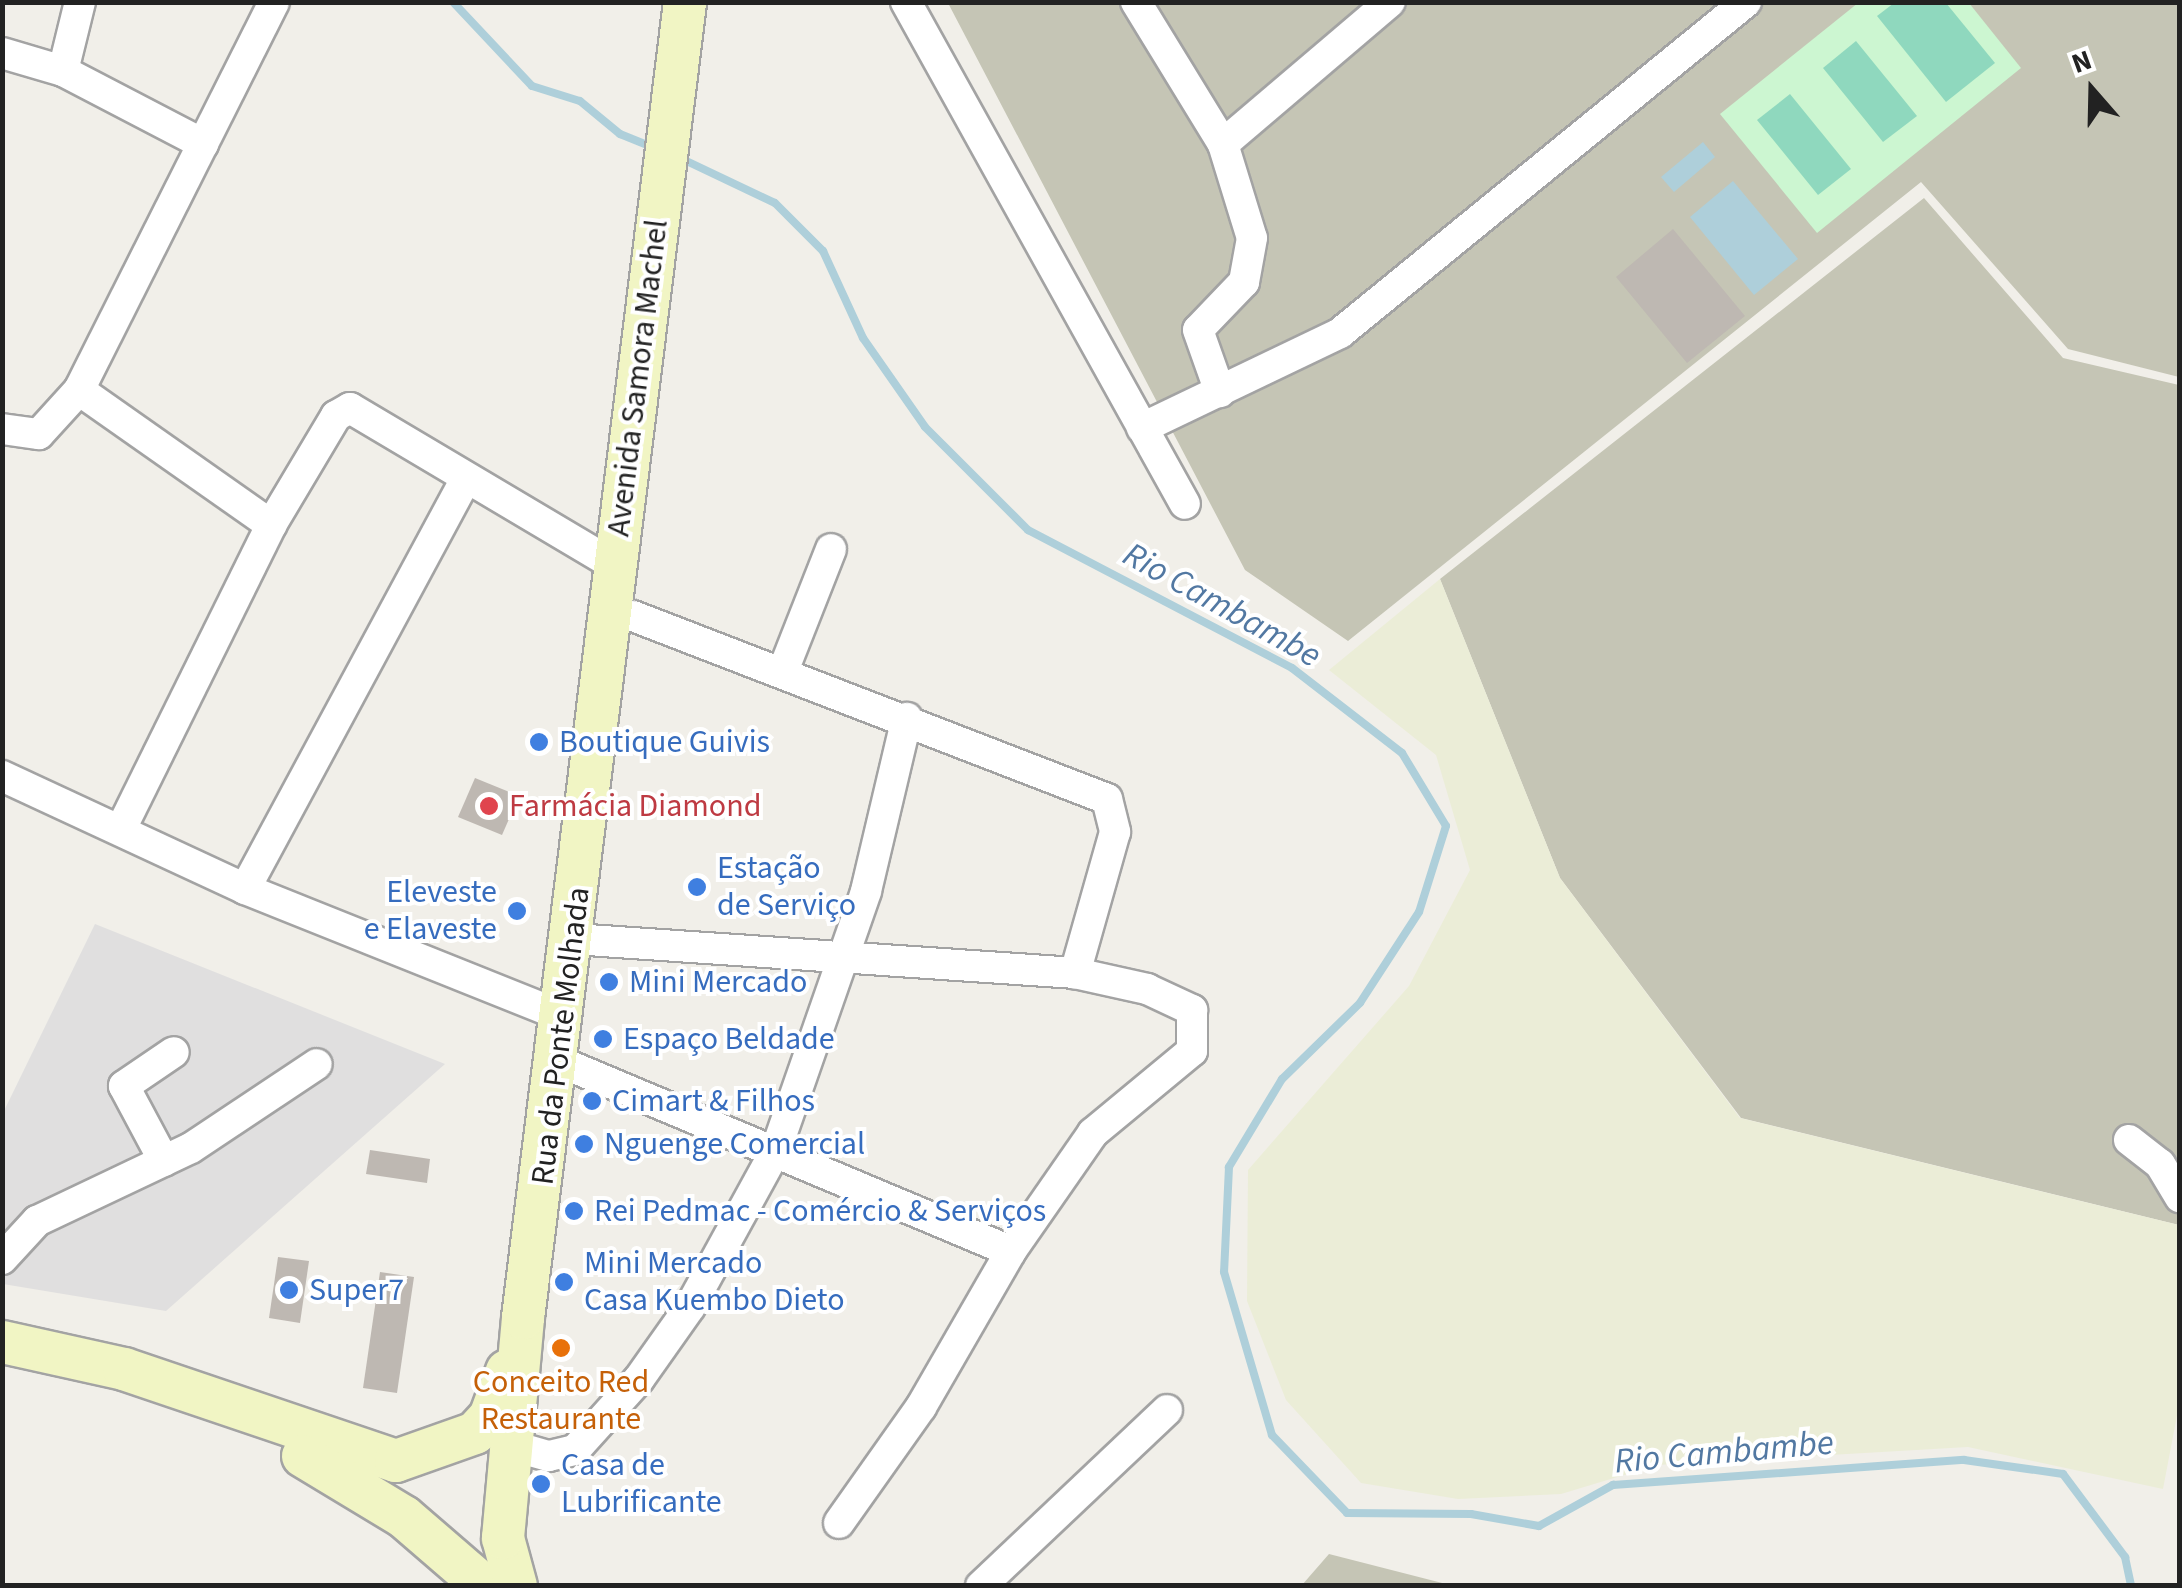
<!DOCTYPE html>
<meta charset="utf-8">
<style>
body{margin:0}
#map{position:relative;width:2182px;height:1588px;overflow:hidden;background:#f1efe9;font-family:"Source Sans 3",sans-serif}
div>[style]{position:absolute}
.residential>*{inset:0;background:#e0dfdf}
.construction>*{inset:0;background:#c5c5b5}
.farmland>*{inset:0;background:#ebedd7}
.park>*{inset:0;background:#ccf6d1}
.pitch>*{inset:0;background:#8fd8be}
.water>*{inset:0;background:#aecfda}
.stream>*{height:8px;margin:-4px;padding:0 4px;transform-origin:4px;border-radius:4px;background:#aecfda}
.building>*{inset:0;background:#beb8b2}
.roads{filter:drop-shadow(2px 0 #a3a3a3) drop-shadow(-2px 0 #a3a3a3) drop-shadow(0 2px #a3a3a3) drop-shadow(0 -2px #a3a3a3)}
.minor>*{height:30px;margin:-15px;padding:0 15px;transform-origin:15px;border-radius:15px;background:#fff}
.secondary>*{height:42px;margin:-21px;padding:0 21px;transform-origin:21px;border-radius:21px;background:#f1f5c4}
.dots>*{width:28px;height:28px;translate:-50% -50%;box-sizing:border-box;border:5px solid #fff;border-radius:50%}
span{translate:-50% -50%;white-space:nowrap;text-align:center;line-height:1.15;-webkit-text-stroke:8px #fff;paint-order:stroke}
.street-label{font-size:32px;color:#222}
.shop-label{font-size:32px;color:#366cbe}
.left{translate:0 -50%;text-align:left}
.right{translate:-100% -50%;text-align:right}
.health-label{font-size:32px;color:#be3a42}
.food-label{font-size:32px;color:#c56008}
.water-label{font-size:35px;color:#5278a2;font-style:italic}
.frame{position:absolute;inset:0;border:5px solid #222;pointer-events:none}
.north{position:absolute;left:2042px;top:40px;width:100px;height:100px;-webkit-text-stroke:8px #fff;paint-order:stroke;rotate:340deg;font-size:28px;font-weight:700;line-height:40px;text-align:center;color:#222}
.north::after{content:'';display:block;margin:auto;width:35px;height:45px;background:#222;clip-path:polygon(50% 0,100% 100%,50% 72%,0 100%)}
</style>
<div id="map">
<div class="residential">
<i style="clip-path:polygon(95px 924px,445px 1064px,166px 1311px,3px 1284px,2px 1115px)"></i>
</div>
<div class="construction">
<i style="clip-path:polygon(948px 3px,2179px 3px,2179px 377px,2068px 349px,1921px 182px,1348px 641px,1245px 570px)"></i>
<i style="clip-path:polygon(1924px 198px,2063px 358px,2179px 385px,2179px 1225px,1741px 1118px,1560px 878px,1440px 579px)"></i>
<i style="clip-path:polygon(1329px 1554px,1450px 1585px,1302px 1585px)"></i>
</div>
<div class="farmland">
<i style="clip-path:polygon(1440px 579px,1560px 878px,1740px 1118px,2179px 1225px,2179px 1405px,2163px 1489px,1968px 1447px,1657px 1465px,1561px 1494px,1458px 1499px,1361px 1483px,1286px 1400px,1247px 1301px,1248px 1170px,1409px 986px,1470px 870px,1436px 755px,1329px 670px)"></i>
</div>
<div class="park">
<i style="clip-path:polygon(1858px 3px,1969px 3px,2021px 68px,1817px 233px,1720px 114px)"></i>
</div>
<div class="pitch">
<i style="clip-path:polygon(1894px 3px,1946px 3px,1995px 63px,1946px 102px,1877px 16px)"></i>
<i style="clip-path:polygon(1856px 41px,1917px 116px,1883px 142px,1823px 68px)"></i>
<i style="clip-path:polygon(1790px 94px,1851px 169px,1818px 195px,1757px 120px)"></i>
</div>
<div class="water">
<i style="clip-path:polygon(1703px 142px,1715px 157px,1674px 192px,1661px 177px)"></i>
<i style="clip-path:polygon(1733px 181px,1798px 259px,1754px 295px,1690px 217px)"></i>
</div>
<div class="stream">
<i style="left:453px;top:2px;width:115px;rotate:46.8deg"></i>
<i style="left:532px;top:86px;width:50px;rotate:17.4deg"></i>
<i style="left:580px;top:101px;width:52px;rotate:39.5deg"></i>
<i style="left:620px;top:134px;width:38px;rotate:22deg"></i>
<i style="left:678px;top:157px;width:107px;rotate:25.4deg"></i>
<i style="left:775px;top:203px;width:68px;rotate:45deg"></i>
<i style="left:823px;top:251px;width:96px;rotate:65.3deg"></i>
<i style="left:863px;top:338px;width:108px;rotate:55.1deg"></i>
<i style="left:925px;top:427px;width:146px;rotate:45deg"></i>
<i style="left:1028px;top:530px;width:298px;rotate:27.6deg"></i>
<i style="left:1292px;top:668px;width:139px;rotate:37.7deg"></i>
<i style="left:1402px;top:753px;width:85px;rotate:58.9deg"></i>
<i style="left:1446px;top:826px;width:90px;rotate:107.4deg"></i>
<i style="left:1419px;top:912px;width:108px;rotate:123deg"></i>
<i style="left:1360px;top:1003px;width:109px;rotate:135.7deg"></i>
<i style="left:1282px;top:1079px;width:103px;rotate:121.1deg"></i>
<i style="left:1229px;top:1167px;width:105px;rotate:92.7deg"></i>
<i style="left:1224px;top:1272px;width:170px;rotate:73.6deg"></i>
<i style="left:1272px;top:1435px;width:108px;rotate:46.1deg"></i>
<i style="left:1347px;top:1513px;width:124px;rotate:0.5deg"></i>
<i style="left:1471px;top:1514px;width:69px;rotate:10deg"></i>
<i style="left:1539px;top:1526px;width:85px;rotate:-29deg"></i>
<i style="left:1613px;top:1485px;width:352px;rotate:-4.1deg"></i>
<i style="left:1964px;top:1460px;width:100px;rotate:8deg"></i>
<i style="left:2063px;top:1474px;width:104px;rotate:53.2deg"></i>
<i style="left:2125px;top:1557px;width:30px;rotate:78deg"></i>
</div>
<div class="building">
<i style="clip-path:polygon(1673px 229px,1745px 316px,1687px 363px,1616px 277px)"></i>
<i style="clip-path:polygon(475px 778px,519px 796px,502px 835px,458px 817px)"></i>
<i style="clip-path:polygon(370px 1150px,430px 1159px,427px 1183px,366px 1174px)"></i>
<i style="clip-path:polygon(278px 1257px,309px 1261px,300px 1323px,269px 1318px)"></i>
<i style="clip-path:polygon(380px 1272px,414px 1277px,397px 1393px,363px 1388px)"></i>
</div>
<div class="roads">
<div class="minor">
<i style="left:906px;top:2px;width:574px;rotate:60.94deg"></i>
<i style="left:1136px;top:2px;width:167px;rotate:58.5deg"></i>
<i style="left:1223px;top:144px;width:98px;rotate:72.9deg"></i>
<i style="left:1252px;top:238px;width:45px;rotate:100.3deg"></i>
<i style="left:1244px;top:282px;width:66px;rotate:133.8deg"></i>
<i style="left:1198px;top:330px;width:66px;rotate:70.5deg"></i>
<i style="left:2px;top:53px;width:64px;rotate:16.4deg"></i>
<i style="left:63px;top:71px;width:158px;rotate:27.5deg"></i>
<i style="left:63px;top:71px;width:71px;rotate:-76.2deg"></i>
<i style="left:1223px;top:144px;width:219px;rotate:-40.4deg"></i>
<i style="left:79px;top:390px;width:235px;rotate:35.1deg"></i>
<i style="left:1142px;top:428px;width:220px;rotate:-25.6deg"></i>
<i style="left:1340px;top:333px;width:524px;rotate:-39.19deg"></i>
<i style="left:2px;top:429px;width:37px;rotate:8deg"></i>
<i style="left:39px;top:434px;width:59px;rotate:-47.7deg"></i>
<i style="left:79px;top:390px;width:434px;rotate:-63.3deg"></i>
<i style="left:633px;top:616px;width:508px;rotate:21.11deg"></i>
<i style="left:1107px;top:799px;width:34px;rotate:76deg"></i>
<i style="left:1115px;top:832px;width:147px;rotate:105.8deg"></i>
<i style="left:783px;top:671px;width:131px;rotate:-68.5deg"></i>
<i style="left:2px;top:776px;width:268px;rotate:24.9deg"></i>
<i style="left:245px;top:889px;width:342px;rotate:21.8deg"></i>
<i style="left:121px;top:829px;width:339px;rotate:-63.7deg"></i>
<i style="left:271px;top:525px;width:127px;rotate:-59.2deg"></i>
<i style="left:336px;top:416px;width:16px;rotate:-30deg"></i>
<i style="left:350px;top:408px;width:309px;rotate:30.7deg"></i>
<i style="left:245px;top:889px;width:464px;rotate:-61.7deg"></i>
<i style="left:573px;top:939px;width:503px;rotate:3.87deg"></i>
<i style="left:1075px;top:973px;width:74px;rotate:12.5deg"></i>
<i style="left:1147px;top:989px;width:50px;rotate:25deg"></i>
<i style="left:1192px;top:1010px;width:41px;rotate:90deg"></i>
<i style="left:1192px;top:1051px;width:129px;rotate:140.4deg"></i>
<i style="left:1093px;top:1133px;width:144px;rotate:124.8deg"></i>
<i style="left:1011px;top:1251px;width:180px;rotate:120deg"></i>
<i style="left:921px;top:1407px;width:142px;rotate:125.3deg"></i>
<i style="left:558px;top:1061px;width:491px;rotate:22.8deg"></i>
<i style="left:2129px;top:1140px;width:39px;rotate:38deg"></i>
<i style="left:2160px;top:1164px;width:39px;rotate:59deg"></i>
<i style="left:164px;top:1161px;width:85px;rotate:-118.1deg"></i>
<i style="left:124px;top:1086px;width:60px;rotate:-34.2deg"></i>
<i style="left:2px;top:1259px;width:52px;rotate:-47.4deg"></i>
<i style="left:37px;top:1221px;width:170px;rotate:-25.4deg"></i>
<i style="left:191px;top:1148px;width:151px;rotate:-33.7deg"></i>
<i style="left:513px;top:1446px;width:37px;rotate:16deg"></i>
<i style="left:549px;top:1456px;width:27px;rotate:-13deg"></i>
<i style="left:575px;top:1450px;width:96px;rotate:-48deg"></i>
<i style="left:639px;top:1379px;width:88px;rotate:-54.7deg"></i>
<i style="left:690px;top:1307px;width:179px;rotate:-61.3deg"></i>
<i style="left:776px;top:1150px;width:274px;rotate:-70.8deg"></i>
<i style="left:866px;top:891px;width:178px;rotate:-76.7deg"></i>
<i style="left:981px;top:1586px;width:256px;rotate:-43.4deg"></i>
</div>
<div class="secondary">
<i style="left:2px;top:1342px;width:125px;rotate:12.5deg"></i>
<i style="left:124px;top:1369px;width:287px;rotate:18.7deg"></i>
<i style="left:396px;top:1461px;width:84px;rotate:-19.5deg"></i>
<i style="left:475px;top:1433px;width:22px;rotate:-47deg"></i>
<i style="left:490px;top:1417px;width:49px;rotate:-69.7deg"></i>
<i style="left:303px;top:1456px;width:118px;rotate:31.1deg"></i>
<i style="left:404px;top:1517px;width:106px;rotate:40.8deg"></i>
<i style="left:516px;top:1586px;width:50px;rotate:-105.2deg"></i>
<i style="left:503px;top:1538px;width:221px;rotate:-84.8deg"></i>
<i style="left:523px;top:1318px;width:1326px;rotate:-82.98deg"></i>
</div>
</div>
<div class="dots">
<i style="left:539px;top:742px;background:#3f7fe0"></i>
<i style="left:489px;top:806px;background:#e0444e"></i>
<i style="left:697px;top:887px;background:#3f7fe0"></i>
<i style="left:517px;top:911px;background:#3f7fe0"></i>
<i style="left:609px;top:982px;background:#3f7fe0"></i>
<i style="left:603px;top:1039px;background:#3f7fe0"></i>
<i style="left:592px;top:1101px;background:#3f7fe0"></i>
<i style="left:584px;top:1144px;background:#3f7fe0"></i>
<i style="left:574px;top:1211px;background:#3f7fe0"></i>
<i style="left:564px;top:1282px;background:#3f7fe0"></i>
<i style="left:289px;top:1290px;background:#3f7fe0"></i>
<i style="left:561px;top:1348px;background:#e8710a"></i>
<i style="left:541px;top:1484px;background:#3f7fe0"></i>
</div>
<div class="street-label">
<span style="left:638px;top:378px;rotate:-83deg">Avenida Samora Machel</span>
<span style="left:561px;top:1036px;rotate:-83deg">Rua da Ponte Molhada</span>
</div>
<div class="shop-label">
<span class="left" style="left:559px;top:742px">Boutique Guivis</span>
<span class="left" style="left:717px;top:887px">Estação<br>de Serviço</span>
<span class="right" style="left:497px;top:911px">Eleveste<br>e Elaveste</span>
<span class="left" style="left:629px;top:982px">Mini Mercado</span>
<span class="left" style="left:623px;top:1039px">Espaço Beldade</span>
<span class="left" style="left:612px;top:1101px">Cimart &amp; Filhos</span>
<span class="left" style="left:604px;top:1144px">Nguenge Comercial</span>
<span class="left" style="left:594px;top:1211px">Rei Pedmac - Comércio &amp; Serviços</span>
<span class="left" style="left:584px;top:1282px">Mini Mercado<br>Casa Kuembo Dieto</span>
<span class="left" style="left:309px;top:1290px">Super7</span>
<span class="left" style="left:561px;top:1484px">Casa de<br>Lubrificante</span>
</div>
<div class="health-label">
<span class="left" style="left:509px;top:806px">Farmácia Diamond</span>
</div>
<div class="food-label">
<span style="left:561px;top:1401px">Conceito Red<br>Restaurante</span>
</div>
<div class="water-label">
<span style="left:1222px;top:605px;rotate:29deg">Rio Cambambe</span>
<span style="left:1724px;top:1452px;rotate:-5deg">Rio Cambambe</span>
</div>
<div class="frame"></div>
<div class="north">N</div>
</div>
